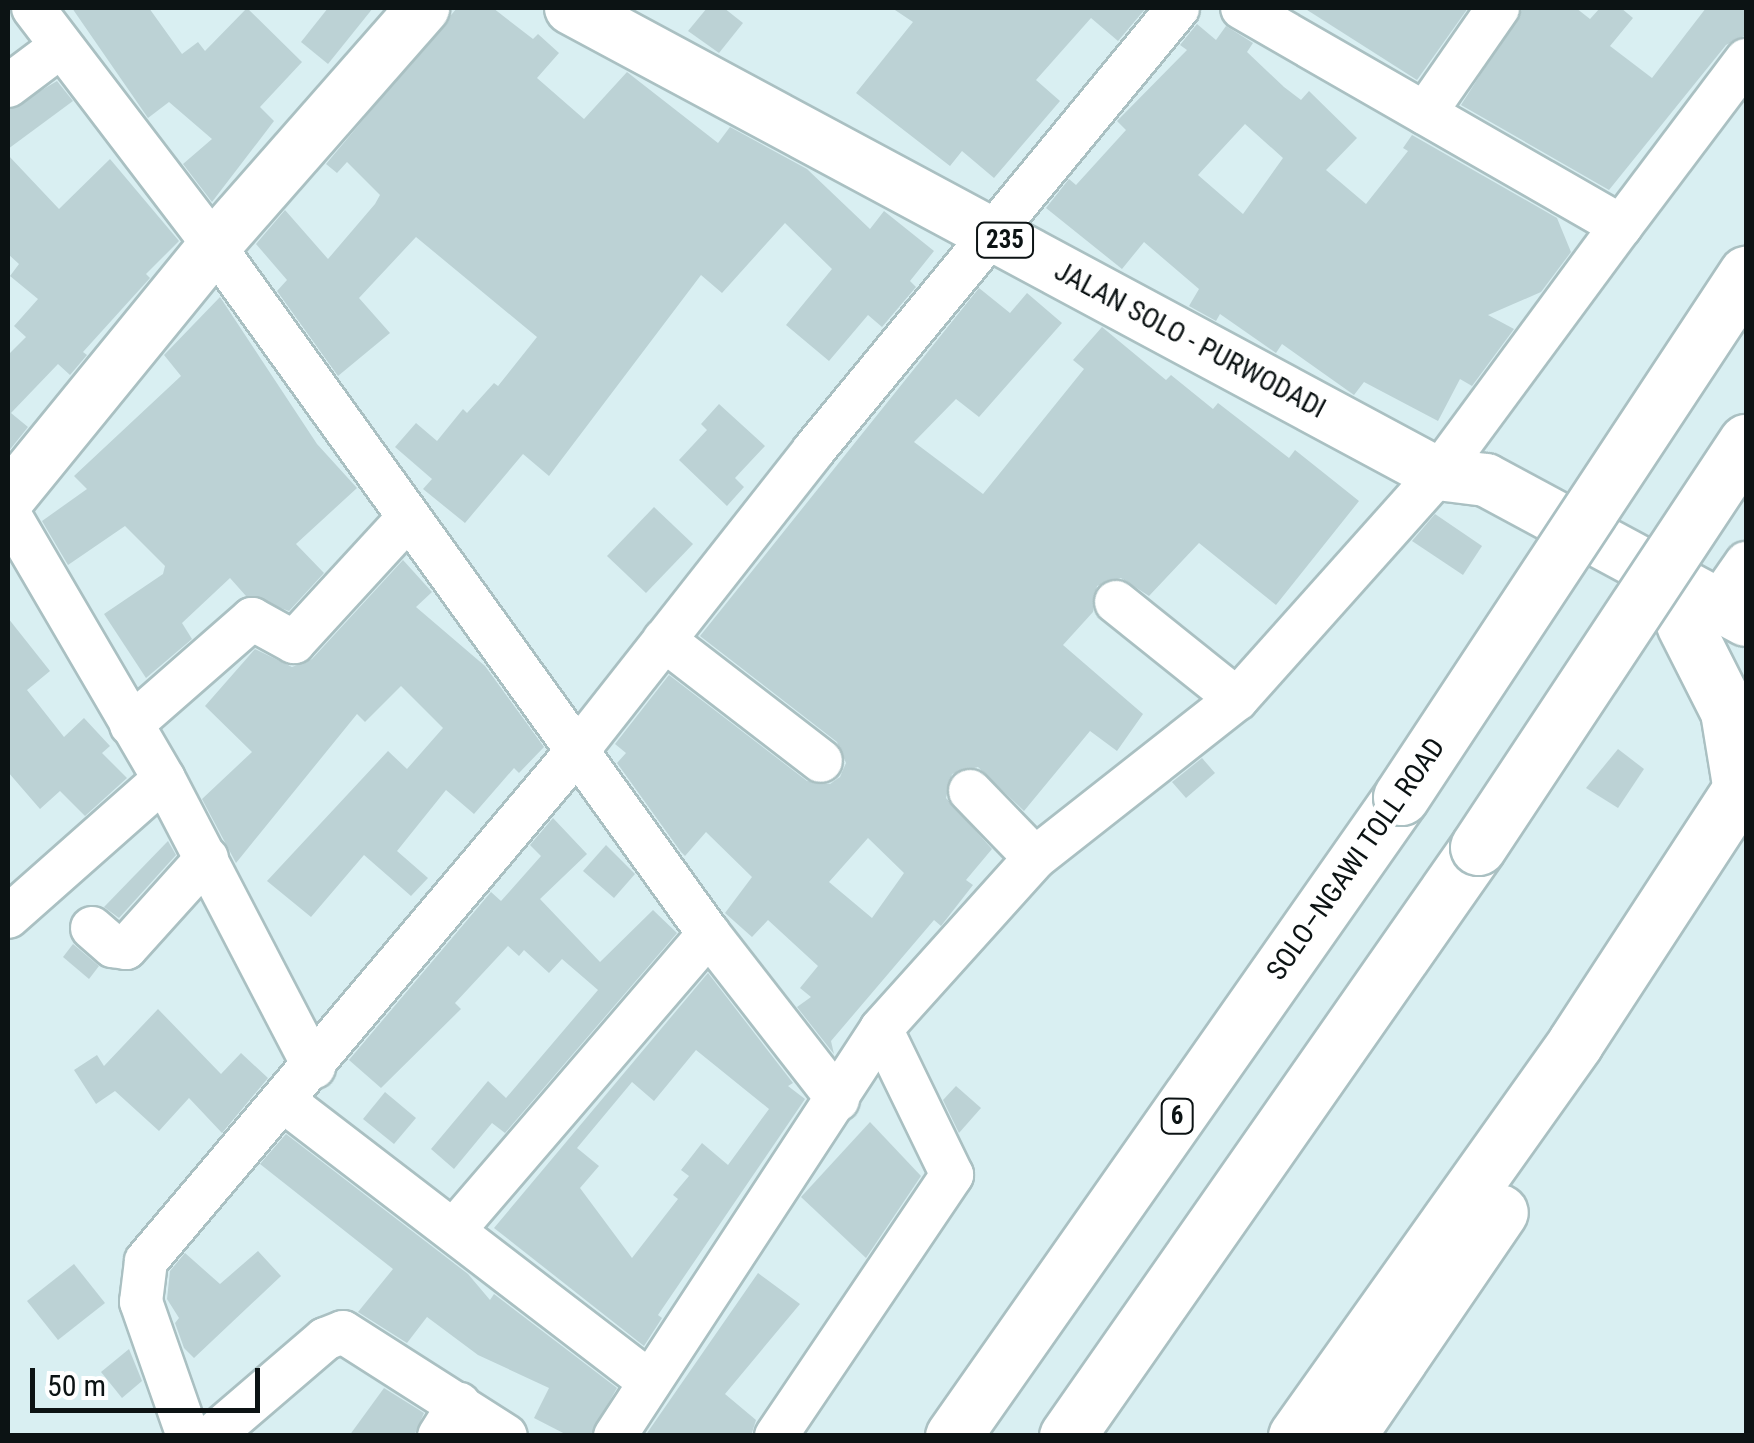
<!DOCTYPE html>
<meta charset="utf-8">
<style>
body{margin:0}
#map{position:relative;width:1754px;height:1443px;overflow:hidden;background:#d9eff2;font-family:"Roboto Condensed",sans-serif}
div>[style]{position:absolute}
.building>*{inset:0;background:#bcd2d5}
.roads{filter:drop-shadow(2px 0 #aac0c2) drop-shadow(-2px 0 #aac0c2) drop-shadow(0 2px #aac0c2) drop-shadow(0 -2px #aac0c2)}
.minor>*{height:42px;margin:-21px;padding:0 21px;transform-origin:21px;border-radius:21px;background:#fff}
.major>*{height:52px;margin:-26px;padding:0 26px;transform-origin:26px;border-radius:26px;background:#fff}
.highway>*{height:55px;margin:-27.5px;padding:0 27.5px;transform-origin:27.5px;border-radius:27.5px;background:#fff}
.bridges{filter:drop-shadow(2px 0 #aac0c2) drop-shadow(-2px 0 #aac0c2) drop-shadow(0 2px #aac0c2) drop-shadow(0 -2px #aac0c2)}
.highway-bridge>*{height:55px;margin:-27.5px;padding:0 27.5px;transform-origin:27.5px;border-radius:27.5px;background:#fff}
span{translate:-50% -50%;white-space:nowrap;text-align:center;line-height:1.15;-webkit-text-stroke:9px #fff;paint-order:stroke}
.shield-label span{padding:2px 8px;background:#fff;border:2px solid;border-radius:8px;-webkit-text-stroke-width:0}
.shield-label{font-size:25px;color:#0c1314;font-weight:700}
.street-label{font-size:28px;color:#0c1314}
.frame{position:absolute;inset:0;border:10px solid #0c1314;pointer-events:none}
.scale{position:absolute;left:30px;top:1368px;width:230px;height:45px;box-sizing:border-box;border:5px solid #0c1314;border-top:0;padding-left:12px;font-size:30px;line-height:35px;white-space:nowrap;color:#0c1314;-webkit-text-stroke:8px #fff;paint-order:stroke}
</style>
<div id="map">
<div class="building">
<i style="clip-path:polygon(72px 8px,149px 8px,182px 54px,198px 42px,205px 51px,247px 8px,302px 62px,260px 107px,274px 121px,212px 202px,183px 164px,212px 139px,169px 102px,148px 118px)"></i>
<i style="clip-path:polygon(328px 8px,373px 8px,328px 64px,301px 42px)"></i>
<i style="clip-path:polygon(457px 8px,493px 8px,533px 39px,538px 34px,559px 53px,537px 78px,584px 119px,627px 72px,718px 143px,730px 127px,807px 169px,870px 229px,884px 211px,934px 251px,910px 281px,916px 287px,882px 327px,868px 315px,829px 361px,786px 325px,832px 269px,785px 223px,722px 293px,701px 275px,549px 476px,523px 454px,465px 523px,423px 489px,432px 479px,395px 447px,416px 423px,437px 441px,463px 409px,467px 413px,494px 383px,498px 386px,537px 337px,416px 237px,359px 298px,390px 333px,338px 376px,277px 291px,287px 280px,256px 244px,285px 210px,328px 259px,375px 204px,380px 195px,347px 162px,337px 173px,326px 164px)"></i>
<i style="clip-path:polygon(707px 8px,724px 8px,743px 23px,719px 53px,688px 31px)"></i>
<i style="clip-path:polygon(892px 8px,1146px 8px,1118px 41px,1091px 18px,1036px 80px,1060px 101px,994px 178px,962px 151px,950px 166px,856px 93px,913px 22px)"></i>
<i style="clip-path:polygon(1304px 8px,1468px 8px,1417px 80px)"></i>
<i style="clip-path:polygon(1523px 8px,1576px 8px,1590px 19px,1600px 8px,1621px 8px,1633px 18px,1610px 46px,1652px 78px,1706px 8px,1746px 8px,1746px 35px,1726px 45px,1609px 190px,1461px 105px)"></i>
<i style="clip-path:polygon(evenodd,1197px 24px,1216px 40px,1226px 26px,1253px 43px,1247px 52px,1284px 87px,1301px 100px,1309px 91px,1357px 138px,1326px 170px,1366px 204px,1408px 151px,1403px 148px,1412px 135px,1557px 218px,1571px 252px,1541px 292px,1488px 315px,1514px 329px,1472px 386px,1460px 379px,1438px 421px,1364px 382px,1354px 395px,1282px 344px,1276px 353px,1220px 314px,1216px 321px,1189px 306px,1199px 289px,1144px 242px,1122px 269px,1046px 208px,1069px 179px,1076px 185px,1126px 130px,1117px 121px,1187px 50px,1180px 45px,1197px 24px,1245px 124px,1283px 158px,1243px 214px,1198px 175px,1245px 124px)"></i>
<i style="clip-path:polygon(57px 81px,73px 101px,8px 149px,8px 110px)"></i>
<i style="clip-path:polygon(8px 155px,59px 209px,110px 159px,179px 241px,146px 274px,150px 278px,83px 352px,87px 355px,70px 375px,58px 364px,11px 413px,28px 427px,8px 452px,8px 355px,26px 337px,14px 326px,38px 299px,10px 276px,19px 264px,8px 254px)"></i>
<i style="clip-path:polygon(evenodd,979px 288px,1010px 313px,1027px 293px,1062px 323px,979px 417px,956px 399px,914px 442px,983px 494px,1084px 369px,1073px 360px,1102px 327px,1166px 380px,1171px 375px,1213px 409px,1218px 403px,1289px 458px,1295px 450px,1359px 501px,1276px 605px,1199px 543px,1149px 596px,1121px 578px,1097px 586px,1093px 612px,1063px 645px,1143px 714px,1117px 751px,1090px 731px,1024px 811px,978px 767px,952px 774px,946px 798px,992px 849px,966px 880px,973px 885px,948px 917px,941px 926px,934px 920px,831px 1041px,834px 1054px,797px 1007px,811px 997px,800px 988px,818px 966px,768px 920px,752px 937px,725px 913px,752px 877px,706px 832px,685px 856px,681px 852px,617px 763px,626px 753px,615px 744px,669px 675px,807px 781px,830px 784px,840px 777px,846px 763px,837px 742px,700px 636px,979px 288px,868px 838px,904px 873px,872px 918px,829px 882px,868px 838px)"></i>
<i style="clip-path:polygon(220px 297px,317px 444px,357px 488px,296px 544px,324px 573px,289px 611px,246px 596px,230px 578px,182px 623px,192px 639px,146px 678px,104px 614px,163px 574px,165px 566px,125px 526px,68px 565px,42px 521px,87px 489px,74px 476px,181px 376px,164px 355px)"></i>
<i style="clip-path:polygon(719px 404px,765px 446px,735px 478px,744px 487px,727px 506px,679px 460px,707px 430px,701px 424px)"></i>
<i style="clip-path:polygon(654px 507px,693px 544px,646px 593px,607px 556px)"></i>
<i style="clip-path:polygon(1435px 514px,1482px 546px,1463px 575px,1412px 541px)"></i>
<i style="clip-path:polygon(403px 560px,432px 592px,416px 607px,485px 666px,544px 747px,519px 773px,514px 768px,474px 814px,446px 790px,397px 851px,428px 878px,411px 896px,364px 855px,311px 917px,267px 881px,388px 751px,407px 769px,443px 728px,401px 686px,365px 722px,357px 714px,236px 863px,202px 799px,252px 752px,205px 706px,255px 649px,292px 667px,312px 659px)"></i>
<i style="clip-path:polygon(8px 618px,50px 671px,27px 690px,64px 737px,84px 718px,110px 746px,102px 753px,127px 778px,85px 816px,60px 791px,40px 809px,8px 772px)"></i>
<i style="clip-path:polygon(1618px 749px,1644px 769px,1618px 808px,1586px 788px)"></i>
<i style="clip-path:polygon(1202px 758px,1215px 773px,1186px 798px,1172px 782px)"></i>
<i style="clip-path:polygon(553px 818px,587px 854px,540px 899px,600px 962px,653px 910px,677px 933px,505px 1133px,492px 1123px,454px 1169px,431px 1149px,488px 1081px,506px 1098px,598px 990px,562px 959px,549px 973px,524px 950px,519px 956px,508px 946px,455px 1003px,461px 1009px,381px 1088px,349px 1060px,491px 892px,501px 901px,541px 856px,530px 845px)"></i>
<i style="clip-path:polygon(168px 841px,176px 855px,119px 918px,104px 907px)"></i>
<i style="clip-path:polygon(606px 845px,635px 874px,614px 898px,583px 871px)"></i>
<i style="clip-path:polygon(73px 944px,99px 966px,89px 979px,63px 957px)"></i>
<i style="clip-path:polygon(evenodd,708px 973px,793px 1083px,788px 1086px,805px 1099px,658px 1315px,662px 1318px,644px 1346px,494px 1228px,708px 973px,696px 1050px,769px 1109px,728px 1165px,702px 1143px,681px 1170px,689px 1176px,673px 1195px,678px 1199px,632px 1258px,580px 1188px,599px 1166px,577px 1148px,632px 1082px,654px 1101px,696px 1050px)"></i>
<i style="clip-path:polygon(158px 1009px,221px 1074px,241px 1053px,268px 1078px,222px 1133px,189px 1098px,159px 1131px,115px 1091px,96px 1104px,74px 1070px,97px 1055px,104px 1066px)"></i>
<i style="clip-path:polygon(956px 1086px,981px 1108px,959px 1133px,943px 1100px)"></i>
<i style="clip-path:polygon(385px 1092px,416px 1118px,394px 1144px,363px 1119px)"></i>
<i style="clip-path:polygon(870px 1122px,921px 1176px,866px 1258px,801px 1197px)"></i>
<i style="clip-path:polygon(286px 1134px,468px 1274px,490px 1300px,494px 1294px,617px 1388px,590px 1436px,569px 1436px,534px 1418px,549px 1388px,478px 1355px,427px 1317px,407px 1343px,358px 1312px,393px 1269px,260px 1164px)"></i>
<i style="clip-path:polygon(258px 1251px,281px 1276px,194px 1358px,184px 1348px,175px 1323px,179px 1318px,167px 1299px,170px 1271px,185px 1253px,220px 1284px)"></i>
<i style="clip-path:polygon(74px 1264px,105px 1303px,58px 1340px,27px 1301px)"></i>
<i style="clip-path:polygon(758px 1273px,800px 1304px,725px 1394px,756px 1420px,751px 1436px,645px 1436px)"></i>
<i style="clip-path:polygon(129px 1349px,142px 1381px,122px 1398px,101px 1372px)"></i>
<i style="clip-path:polygon(384px 1388px,424px 1413px,414px 1436px,349px 1436px)"></i>
</div>
<div class="roads">
<div class="minor">
<i style="left:33px;top:8px;width:299px;rotate:52.7deg"></i>
<i style="left:214px;top:246px;width:848px;rotate:54.27deg"></i>
<i style="left:709px;top:934px;width:210px;rotate:52.1deg"></i>
<i style="left:8px;top:86px;width:65px;rotate:-36.9deg"></i>
<i style="left:1425px;top:113px;width:128px;rotate:-55.2deg"></i>
<i style="left:1621px;top:226px;width:208px;rotate:-53deg"></i>
<i style="left:8px;top:512px;width:309px;rotate:59.7deg"></i>
<i style="left:164px;top:779px;width:325px;rotate:62.5deg"></i>
<i style="left:1116px;top:602px;width:155px;rotate:38.7deg"></i>
<i style="left:1718px;top:603px;width:49px;rotate:-55deg"></i>
<i style="left:664px;top:640px;width:198px;rotate:37.6deg"></i>
<i style="left:131px;top:725px;width:161px;rotate:-41.2deg"></i>
<i style="left:252px;top:619px;width:48px;rotate:28.7deg"></i>
<i style="left:294px;top:642px;width:168px;rotate:-47.4deg"></i>
<i style="left:970px;top:791px;width:93px;rotate:45.9deg"></i>
<i style="left:8px;top:917px;width:208px;rotate:-41.5deg"></i>
<i style="left:92px;top:928px;width:28px;rotate:41deg"></i>
<i style="left:113px;top:946px;width:13px;rotate:9deg"></i>
<i style="left:126px;top:948px;width:121px;rotate:-48deg"></i>
<i style="left:285px;top:1102px;width:459px;rotate:37.5deg"></i>
<i style="left:454px;top:1230px;width:391px;rotate:-49.3deg"></i>
<i style="left:188px;top:1436px;width:142px;rotate:-109.3deg"></i>
<i style="left:141px;top:1302px;width:41px;rotate:-83deg"></i>
<i style="left:146px;top:1261px;width:669px;rotate:-49.79deg"></i>
<i style="left:578px;top:750px;width:380px;rotate:-51.8deg"></i>
<i style="left:813px;top:451px;width:574px;rotate:-50.51deg"></i>
<i style="left:212px;top:1436px;width:149px;rotate:-40.6deg"></i>
<i style="left:325px;top:1339px;width:19px;rotate:-21deg"></i>
<i style="left:343px;top:1332px;width:193px;rotate:32.5deg"></i>
<i style="left:439px;top:1436px;width:38px;rotate:-58deg"></i>
<i style="left:615px;top:1436px;width:486px;rotate:-56.8deg"></i>
<i style="left:881px;top:1029px;width:230px;rotate:-48deg"></i>
<i style="left:1035px;top:858px;width:257px;rotate:-38.2deg"></i>
<i style="left:1237px;top:699px;width:302px;rotate:-48.2deg"></i>
<i style="left:1438px;top:474px;width:308px;rotate:-53.6deg"></i>
<i style="left:1621px;top:226px;width:437px;rotate:-150.1deg"></i>
<i style="left:776px;top:1436px;width:315px;rotate:-56deg"></i>
<i style="left:952px;top:1175px;width:162px;rotate:-115.9deg"></i>
</div>
<div class="major">
<i style="left:571px;top:8px;width:984px;rotate:28.26deg"></i>
<i style="left:1438px;top:474px;width:48px;rotate:7.1deg"></i>
<i style="left:1486px;top:480px;width:295px;rotate:28.3deg"></i>
<i style="left:8px;top:499px;width:326px;rotate:-50.8deg"></i>
<i style="left:214px;top:246px;width:317px;rotate:-48.7deg"></i>
</div>
<div class="highway">
<i style="left:1684px;top:624px;width:97px;rotate:63.2deg"></i>
<i style="left:1728px;top:711px;width:80px;rotate:80.7deg"></i>
<i style="left:953px;top:1436px;width:780px;rotate:-54.97deg"></i>
<i style="left:1067px;top:1436px;width:718px;rotate:-55.09deg"></i>
<i style="left:1296px;top:1436px;width:482px;rotate:-54.6deg"></i>
<i style="left:1575px;top:1043px;width:313px;rotate:-56.9deg"></i>
<i style="left:1347px;top:1436px;width:271px;rotate:-55.7deg"></i>
</div>
</div>
<div class="bridges">
<div class="highway-bridge">
<i style="left:1401px;top:797px;width:627px;rotate:-56.59deg"></i>
<i style="left:1478px;top:847px;width:486px;rotate:-56.5deg"></i>
</div>
</div>
<div class="shield-label">
<span style="left:1005px;top:240px">235</span>
<span style="left:1177px;top:1116px">6</span>
</div>
<div class="street-label">
<span style="left:1190px;top:340px;rotate:28deg">JALAN SOLO - PURWODADI</span>
<span style="left:1356px;top:859px;rotate:-55deg">SOLO–NGAWI TOLL ROAD</span>
</div>
<div class="frame"></div>
<div class="scale">50 m</div>
</div>
